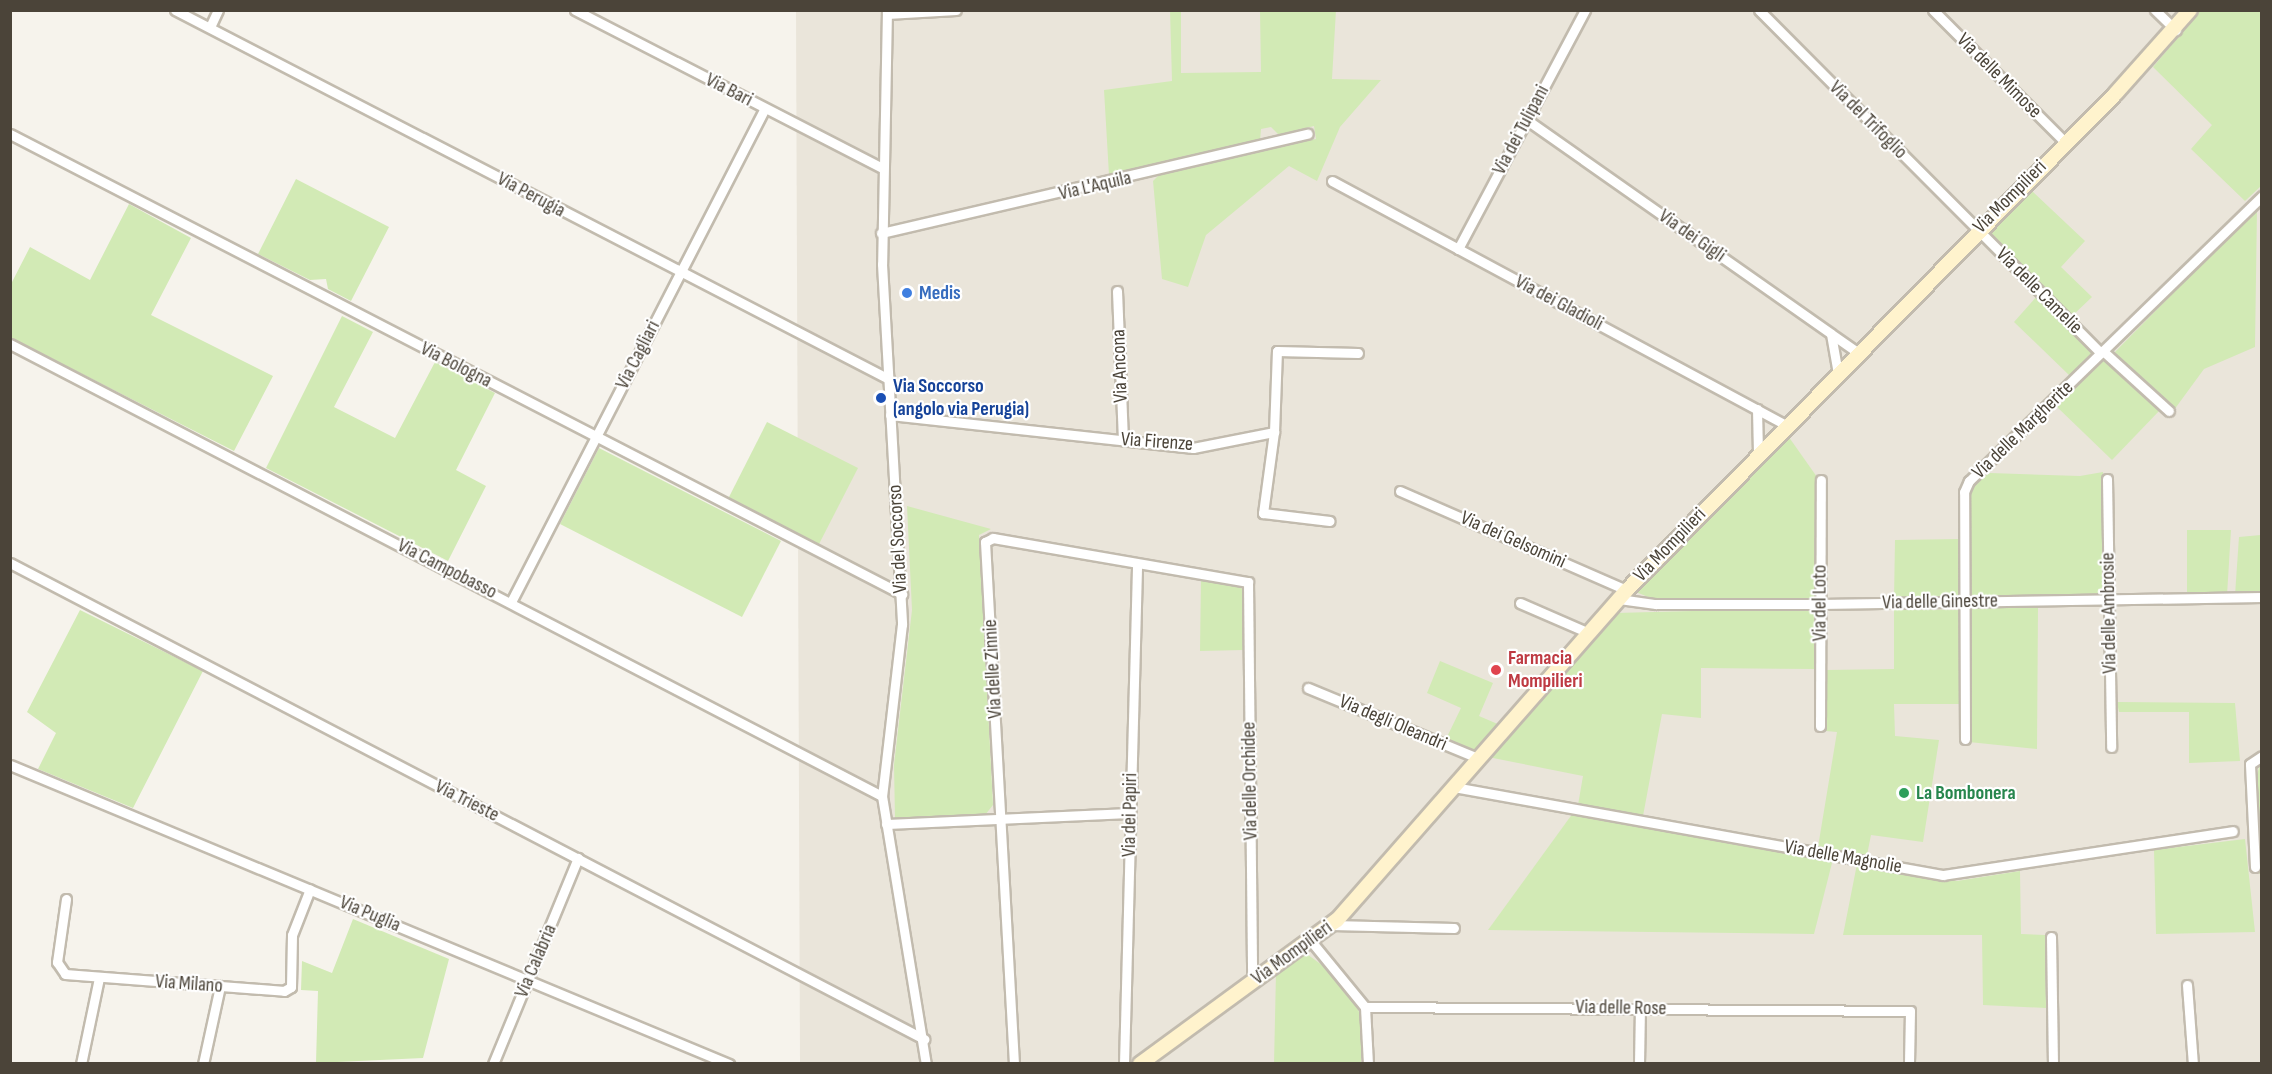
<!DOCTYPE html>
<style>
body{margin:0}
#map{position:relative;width:2272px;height:1074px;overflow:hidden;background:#f6f3ec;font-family:"Sofia Sans Condensed",sans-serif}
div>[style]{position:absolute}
.residential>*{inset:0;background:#eae5da}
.green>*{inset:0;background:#d2eab5}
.roads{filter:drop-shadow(2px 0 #c2bbae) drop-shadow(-2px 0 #c2bbae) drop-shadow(0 2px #c2bbae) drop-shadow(0 -2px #c2bbae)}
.street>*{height:9px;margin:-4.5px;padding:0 4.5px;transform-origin:4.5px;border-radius:4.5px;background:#fff}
.secondary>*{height:14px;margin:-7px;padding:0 7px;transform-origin:7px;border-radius:7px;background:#fff3cd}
.dots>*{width:16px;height:16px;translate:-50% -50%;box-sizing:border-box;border:3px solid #fff;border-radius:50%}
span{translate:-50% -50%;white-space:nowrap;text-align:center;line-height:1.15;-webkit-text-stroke:4.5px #fff;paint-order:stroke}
.street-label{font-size:20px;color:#4b4439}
.shop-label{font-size:20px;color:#366cbe;font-weight:700}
.left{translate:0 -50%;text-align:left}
.transit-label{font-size:20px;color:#164399;font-weight:700}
.health-label{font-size:20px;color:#be3a42;font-weight:700}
.leisure-label{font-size:20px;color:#27864d;font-weight:700}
.frame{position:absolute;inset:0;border:12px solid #4b4439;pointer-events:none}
</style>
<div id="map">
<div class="residential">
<i style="clip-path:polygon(796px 11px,2261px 11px,2261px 1063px,800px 1063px)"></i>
</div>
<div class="green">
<i style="clip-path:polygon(1170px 10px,1181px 11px,1181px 73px,1261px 72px,1260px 11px,1336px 10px,1332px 79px,1381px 80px,1340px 127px,1317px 181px,1289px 166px,1206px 235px,1188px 287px,1162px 279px,1153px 181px,1159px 175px,1200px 162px,1316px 139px,1314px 126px,1279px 135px,1271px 127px,1261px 129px,1260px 141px,1109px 175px,1104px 90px,1172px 81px)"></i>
<i style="clip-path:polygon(2200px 11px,2261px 11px,2261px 186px,2245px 201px,2191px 149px,2212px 125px,2153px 67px)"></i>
<i style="clip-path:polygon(296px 179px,389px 227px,351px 301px,328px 289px,326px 279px,310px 280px,258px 254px)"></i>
<i style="clip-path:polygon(2031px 190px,2085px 241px,2061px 267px,2092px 297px,2071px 317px,1989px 231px)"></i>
<i style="clip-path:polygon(129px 204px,191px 238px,151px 315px,273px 376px,234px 451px,11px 338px,11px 284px,30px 247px,90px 280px)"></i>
<i style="clip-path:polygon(2257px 208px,2255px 347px,2204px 369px,2174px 410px,2114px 353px)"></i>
<i style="clip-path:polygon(2037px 296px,2093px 353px,2070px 376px,2014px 322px)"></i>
<i style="clip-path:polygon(342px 316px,373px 332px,334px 407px,395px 438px,435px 362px,495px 393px,456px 470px,486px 486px,448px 561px,266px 468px)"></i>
<i style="clip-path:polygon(2104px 356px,2161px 409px,2112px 460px,2056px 406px)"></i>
<i style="clip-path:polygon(767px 422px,858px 468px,818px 546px,728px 499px)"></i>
<i style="clip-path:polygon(1786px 433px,1817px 477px,1815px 599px,1653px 599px,1636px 592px)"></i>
<i style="clip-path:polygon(599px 448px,781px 541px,742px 617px,560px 524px)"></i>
<i style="clip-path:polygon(2103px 472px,2105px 597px,1969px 597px,1969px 491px,1976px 480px,1990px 473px,2080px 476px)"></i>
<i style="clip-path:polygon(907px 506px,991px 529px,979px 535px,993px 805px,985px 815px,895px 819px,894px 765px,912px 610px)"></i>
<i style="clip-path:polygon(2187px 530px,2231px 530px,2227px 595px,2187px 595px)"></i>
<i style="clip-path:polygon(2261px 535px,2261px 593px,2235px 595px,2239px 537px)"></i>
<i style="clip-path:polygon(1959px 539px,1960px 598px,1894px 599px,1895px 540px)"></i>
<i style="clip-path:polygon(1201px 579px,1239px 584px,1242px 589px,1243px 650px,1200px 651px)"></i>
<i style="clip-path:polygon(1810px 608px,1817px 616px,1816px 669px,1701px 668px,1701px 718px,1662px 714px,1643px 816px,1578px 805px,1583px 776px,1488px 757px,1615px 613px)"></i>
<i style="clip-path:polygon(1969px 608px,2038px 608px,2037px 749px,1969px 742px)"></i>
<i style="clip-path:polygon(1894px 609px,1959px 610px,1959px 704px,1894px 704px,1895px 736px,1939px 740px,1923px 842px,1871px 835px,1867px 855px,1818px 847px,1837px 732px,1826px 731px,1826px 670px,1894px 669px)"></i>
<i style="clip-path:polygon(80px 610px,203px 671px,133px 808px,38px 769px,56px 733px,27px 712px)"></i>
<i style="clip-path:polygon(1440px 661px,1493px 683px,1479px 716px,1500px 725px,1477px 753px,1446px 739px,1461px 708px,1427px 693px)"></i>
<i style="clip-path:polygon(2117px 702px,2235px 703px,2240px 761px,2189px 763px,2189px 712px,2119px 712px)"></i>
<i style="clip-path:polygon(2261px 761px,2261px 874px,2259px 874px,2254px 785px)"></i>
<i style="clip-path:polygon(1573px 813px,1833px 859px,1814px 934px,1488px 930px)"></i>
<i style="clip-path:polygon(2245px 839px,2255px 932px,2156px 934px,2154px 850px)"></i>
<i style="clip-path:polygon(1857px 864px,1957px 881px,2020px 871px,2021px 934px,2045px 935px,2046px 1008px,1983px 1005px,1982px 935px,1843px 935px)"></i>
<i style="clip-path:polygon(353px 919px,449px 959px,423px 1058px,316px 1063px,318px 991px,301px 990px,302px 961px,332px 973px)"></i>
<i style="clip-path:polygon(1304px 952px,1333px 973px,1356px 1004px,1362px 1020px,1361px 1063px,1274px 1064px,1276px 973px)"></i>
</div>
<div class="roads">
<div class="street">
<i style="left:175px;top:10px;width:804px;rotate:27.33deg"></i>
<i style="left:575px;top:10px;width:346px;rotate:27.2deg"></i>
<i style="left:887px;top:10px;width:254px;rotate:91.1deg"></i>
<i style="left:882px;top:264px;width:361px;rotate:86.8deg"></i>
<i style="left:902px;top:624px;width:173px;rotate:96.6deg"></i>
<i style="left:882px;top:796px;width:272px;rotate:80.7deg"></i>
<i style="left:1759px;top:10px;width:484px;rotate:45.1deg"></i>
<i style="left:1933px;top:10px;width:185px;rotate:45deg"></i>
<i style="left:2155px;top:10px;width:29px;rotate:44deg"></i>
<i style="left:887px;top:14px;width:69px;rotate:-3.3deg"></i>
<i style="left:210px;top:27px;width:19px;rotate:-65deg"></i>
<i style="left:1527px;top:120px;width:403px;rotate:35.1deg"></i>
<i style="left:10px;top:134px;width:1004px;rotate:27.28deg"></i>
<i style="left:1332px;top:181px;width:515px;rotate:28.26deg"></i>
<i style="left:881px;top:233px;width:438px;rotate:-13.1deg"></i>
<i style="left:1458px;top:249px;width:271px;rotate:-62deg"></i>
<i style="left:1117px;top:291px;width:149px;rotate:87.7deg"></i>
<i style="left:1831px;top:334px;width:39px;rotate:80deg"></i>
<i style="left:10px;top:344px;width:982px;rotate:27.4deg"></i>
<i style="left:2103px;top:351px;width:89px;rotate:42.3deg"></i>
<i style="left:1757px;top:409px;width:44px;rotate:88.7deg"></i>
<i style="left:890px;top:415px;width:305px;rotate:6.2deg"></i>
<i style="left:1193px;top:448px;width:83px;rotate:-11.2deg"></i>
<i style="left:1274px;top:432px;width:82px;rotate:97.7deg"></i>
<i style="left:1263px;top:513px;width:67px;rotate:6.8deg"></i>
<i style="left:1274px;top:432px;width:81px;rotate:-87.9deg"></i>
<i style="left:1277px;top:351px;width:81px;rotate:1.4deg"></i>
<i style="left:2107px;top:479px;width:268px;rotate:89.1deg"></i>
<i style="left:1400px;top:491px;width:248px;rotate:23.6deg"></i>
<i style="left:10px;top:563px;width:1031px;rotate:27.51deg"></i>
<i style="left:1619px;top:599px;width:37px;rotate:8deg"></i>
<i style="left:1656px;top:604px;width:164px"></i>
<i style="left:1820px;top:604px;width:442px;rotate:-0.9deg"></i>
<i style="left:511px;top:602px;width:555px;rotate:-62.79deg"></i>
<i style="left:1520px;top:603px;width:75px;rotate:23.5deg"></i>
<i style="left:1308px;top:688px;width:184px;rotate:22.4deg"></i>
<i style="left:1820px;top:726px;width:246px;rotate:-89.8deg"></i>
<i style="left:1965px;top:739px;width:247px;rotate:-90.2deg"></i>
<i style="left:1964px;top:492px;width:12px;rotate:-66deg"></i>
<i style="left:1969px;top:481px;width:409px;rotate:-44.2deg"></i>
<i style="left:10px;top:765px;width:779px;rotate:22.58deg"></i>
<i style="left:1454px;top:787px;width:497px;rotate:10.2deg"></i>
<i style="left:1943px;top:875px;width:293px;rotate:-8.6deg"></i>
<i style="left:886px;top:824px;width:244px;rotate:-2.6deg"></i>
<i style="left:2255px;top:867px;width:103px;rotate:-92.8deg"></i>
<i style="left:2250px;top:764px;width:14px;rotate:-34deg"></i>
<i style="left:66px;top:899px;width:64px;rotate:98.1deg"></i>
<i style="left:57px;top:962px;width:14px;rotate:56deg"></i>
<i style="left:65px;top:974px;width:220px;rotate:4.4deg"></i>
<i style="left:284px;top:991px;width:8px;rotate:-30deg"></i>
<i style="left:291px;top:987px;width:52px;rotate:-88.9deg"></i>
<i style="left:292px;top:935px;width:49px;rotate:-68.6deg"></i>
<i style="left:1332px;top:925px;width:122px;rotate:1.4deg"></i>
<i style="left:2051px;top:937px;width:127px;rotate:89.1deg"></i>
<i style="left:1311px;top:941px;width:85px;rotate:50.7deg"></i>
<i style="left:1365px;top:1007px;width:545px;rotate:0.42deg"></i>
<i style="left:1910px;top:1011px;width:53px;rotate:91.1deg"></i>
<i style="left:2187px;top:985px;width:79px;rotate:85.7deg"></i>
<i style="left:1365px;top:1007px;width:57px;rotate:87deg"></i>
<i style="left:81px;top:1064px;width:88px;rotate:-78.2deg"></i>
<i style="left:203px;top:1064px;width:80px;rotate:-77.7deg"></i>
<i style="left:493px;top:1064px;width:223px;rotate:-67.6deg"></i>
<i style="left:1014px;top:1064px;width:523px;rotate:-93.18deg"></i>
<i style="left:985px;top:542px;width:9px;rotate:-27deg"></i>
<i style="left:993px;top:538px;width:259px;rotate:9.8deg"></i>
<i style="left:1248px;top:582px;width:399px;rotate:89.4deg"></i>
<i style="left:1124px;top:1064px;width:498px;rotate:-88.5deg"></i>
<i style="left:1639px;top:1064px;width:56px;rotate:-89deg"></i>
</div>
<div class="secondary">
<i style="left:1140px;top:1064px;width:244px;rotate:-36.2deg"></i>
<i style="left:1337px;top:920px;width:439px;rotate:-48.7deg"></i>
<i style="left:1627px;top:590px;width:697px;rotate:-45.46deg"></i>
<i style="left:2116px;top:93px;width:111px;rotate:-48.3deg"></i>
</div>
</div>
<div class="dots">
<i style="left:907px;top:293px;background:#3f7fe0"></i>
<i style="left:881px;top:398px;background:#1a4fb4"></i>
<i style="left:1496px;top:670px;background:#e0444e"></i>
<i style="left:1904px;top:793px;background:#2e9e5b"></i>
</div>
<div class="street-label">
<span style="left:1999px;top:76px;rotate:45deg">Via delle Mimose</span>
<span style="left:729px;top:90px;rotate:27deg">Via Bari</span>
<span style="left:1868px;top:120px;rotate:45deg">Via del Trifoglio</span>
<span style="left:1521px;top:130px;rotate:-62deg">Via dei Tulipani</span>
<span style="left:1095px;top:186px;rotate:-13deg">Via L'Aquila</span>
<span style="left:531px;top:195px;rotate:28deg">Via Perugia</span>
<span style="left:2010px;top:197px;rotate:-45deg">Via Mompilieri</span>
<span style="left:1692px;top:236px;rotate:35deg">Via dei Gigli</span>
<span style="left:2039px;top:291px;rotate:45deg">Via delle Camelie</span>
<span style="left:1559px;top:303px;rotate:28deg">Via dei Gladioli</span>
<span style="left:638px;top:355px;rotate:-63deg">Via Cagliari</span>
<span style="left:456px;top:365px;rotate:27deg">Via Bologna</span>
<span style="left:1120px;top:366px;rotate:-92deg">Via Ancona</span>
<span style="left:2023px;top:430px;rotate:-44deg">Via delle Margherite</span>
<span style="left:1157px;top:442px;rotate:4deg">Via Firenze</span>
<span style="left:898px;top:539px;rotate:-93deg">Via del Soccorso</span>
<span style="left:1513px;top:540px;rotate:24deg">Via dei Gelsomini</span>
<span style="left:1670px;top:545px;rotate:-46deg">Via Mompilieri</span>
<span style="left:447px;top:569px;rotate:27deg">Via Campobasso</span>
<span style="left:1940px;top:602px;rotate:-1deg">Via delle Ginestre</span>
<span style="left:1820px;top:603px;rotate:-90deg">Via del Loto</span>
<span style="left:2109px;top:613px;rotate:-91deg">Via delle Ambrosie</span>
<span style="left:993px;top:669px;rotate:-93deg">Via delle Zinnie</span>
<span style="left:1393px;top:723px;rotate:23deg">Via degli Oleandri</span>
<span style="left:1250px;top:781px;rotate:-91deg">Via delle Orchidee</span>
<span style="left:467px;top:801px;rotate:27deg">Via Trieste</span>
<span style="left:1130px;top:815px;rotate:-89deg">Via dei Papiri</span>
<span style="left:1843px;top:857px;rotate:10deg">Via delle Magnolie</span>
<span style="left:370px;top:914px;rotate:23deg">Via Puglia</span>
<span style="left:1292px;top:953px;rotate:-36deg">Via Mompilieri</span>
<span style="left:536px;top:961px;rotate:-67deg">Via Calabria</span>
<span style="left:189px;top:984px;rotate:4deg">Via Milano</span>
<span style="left:1621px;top:1008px;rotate:1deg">Via delle Rose</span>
</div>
<div class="shop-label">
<span class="left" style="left:919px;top:293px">Medis</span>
</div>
<div class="transit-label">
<span class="left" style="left:893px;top:398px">Via Soccorso<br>(angolo via Perugia)</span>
</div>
<div class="health-label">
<span class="left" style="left:1508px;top:670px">Farmacia<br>Mompilieri</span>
</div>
<div class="leisure-label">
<span class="left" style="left:1916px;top:793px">La Bombonera</span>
</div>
<div class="frame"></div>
</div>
